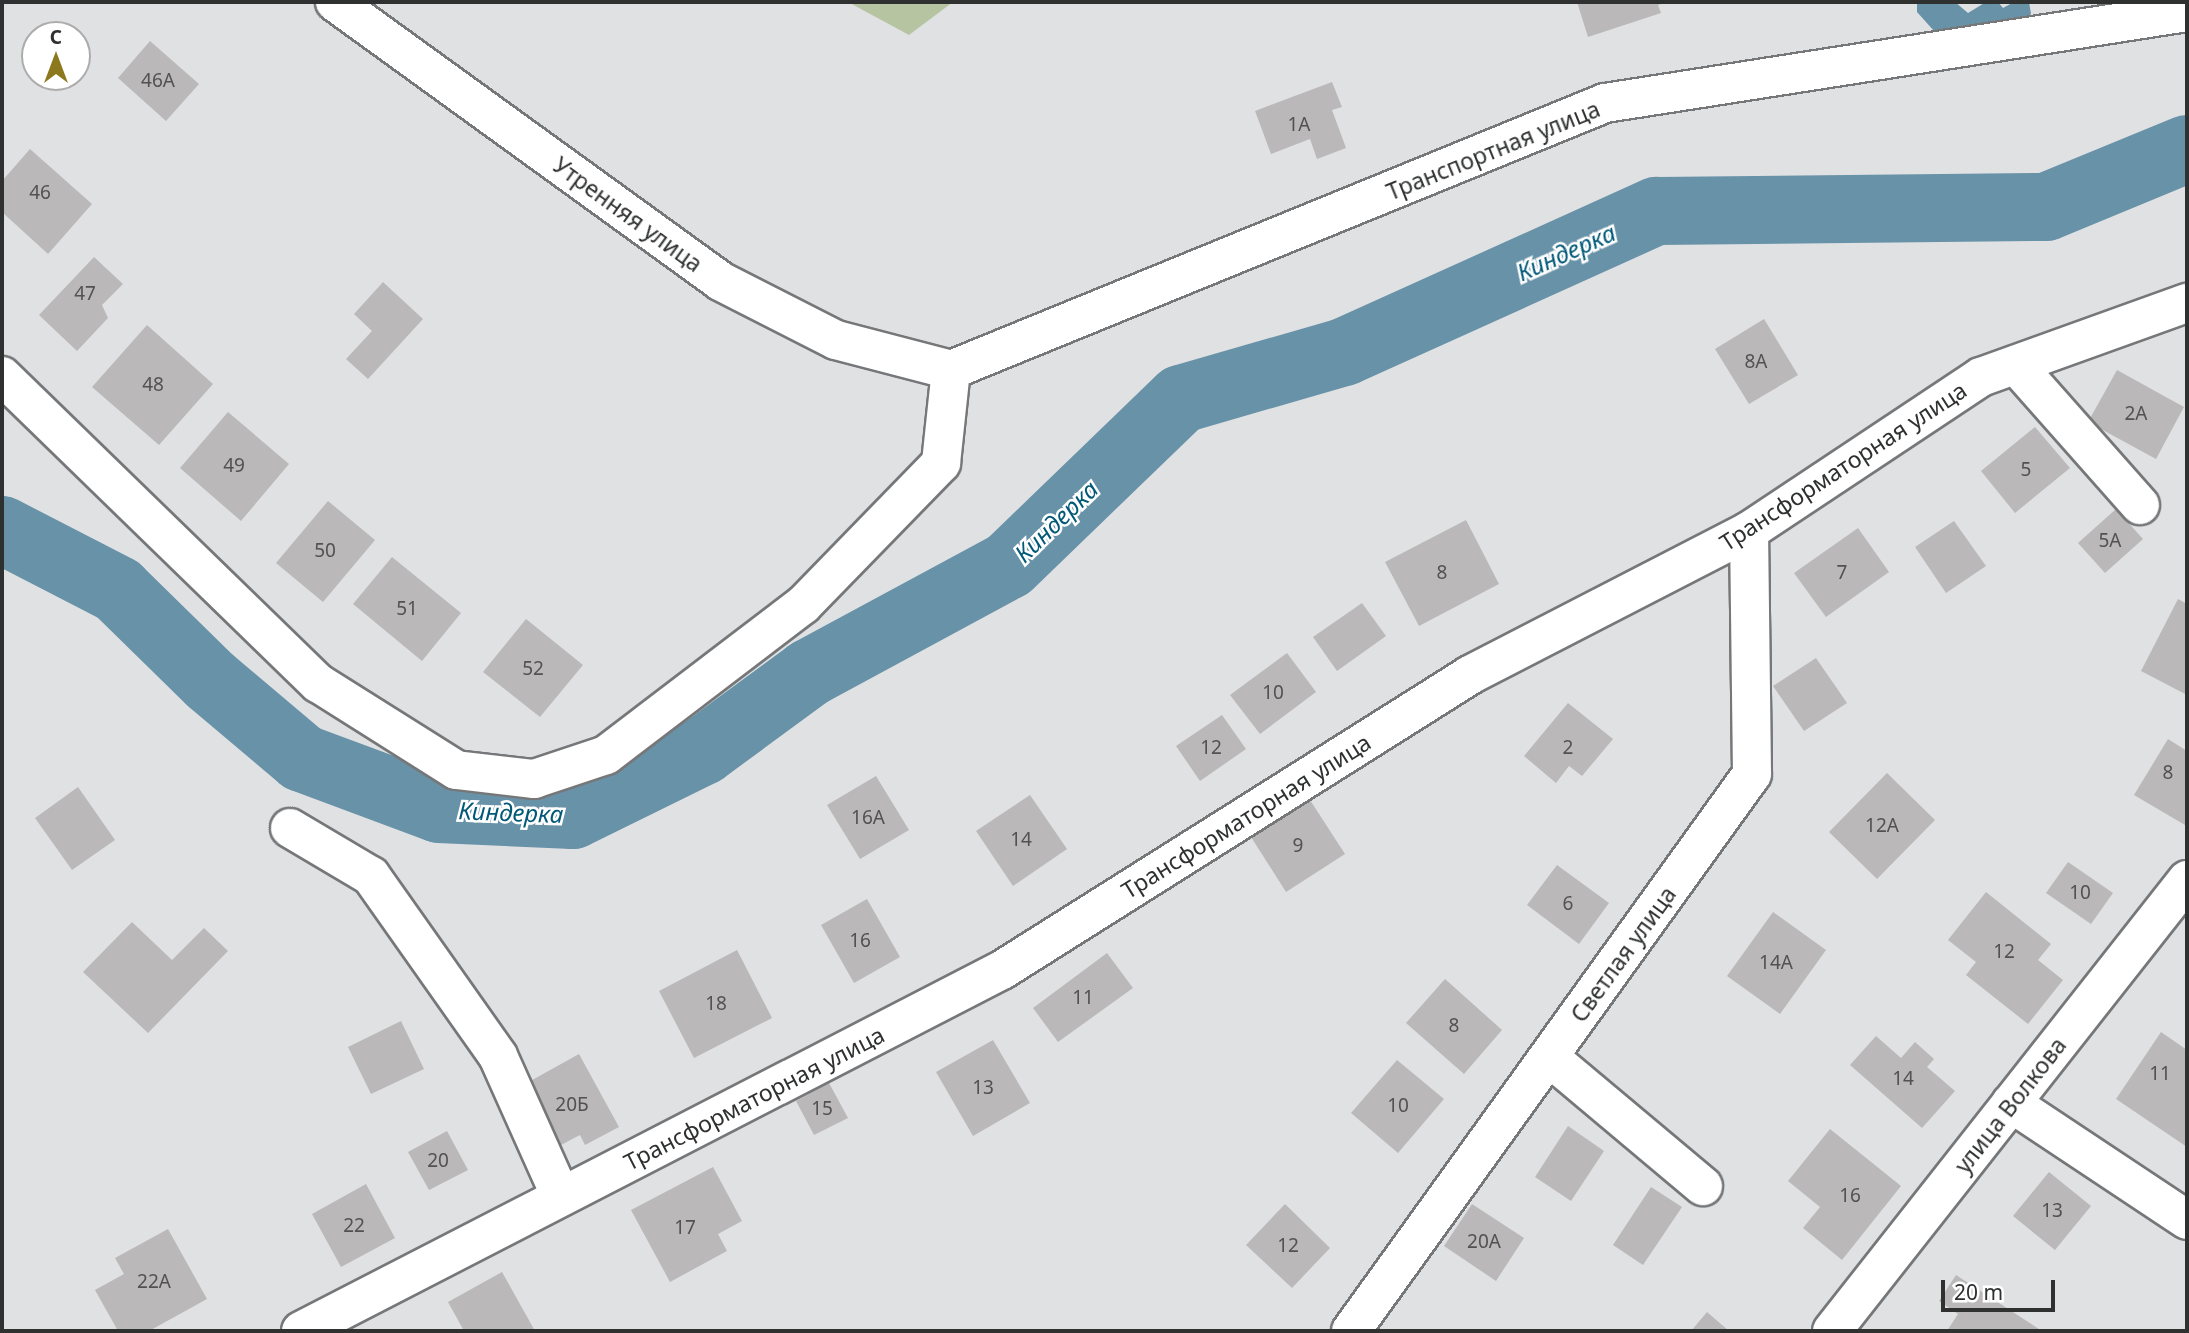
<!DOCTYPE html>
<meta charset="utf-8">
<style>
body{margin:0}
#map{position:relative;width:2189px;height:1333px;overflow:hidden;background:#e0e1e3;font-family:"Noto Sans",sans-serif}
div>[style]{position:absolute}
.green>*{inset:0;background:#b7c4a2}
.water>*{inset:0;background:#6892a8}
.river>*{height:68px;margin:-34px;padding:0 34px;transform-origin:34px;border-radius:34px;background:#6892a8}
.building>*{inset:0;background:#bab8b9}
.roads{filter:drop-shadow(2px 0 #767779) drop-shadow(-2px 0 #767779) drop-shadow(0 2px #767779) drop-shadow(0 -2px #767779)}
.minor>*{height:38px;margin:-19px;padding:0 19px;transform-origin:19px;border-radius:19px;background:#fff}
span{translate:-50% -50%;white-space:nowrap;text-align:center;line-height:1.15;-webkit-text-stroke:5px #fff;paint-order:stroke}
.number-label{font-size:19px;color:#525252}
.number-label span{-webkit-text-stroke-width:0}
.street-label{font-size:23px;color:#2f3030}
.water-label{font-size:24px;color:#015877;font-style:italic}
.frame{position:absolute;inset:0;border:4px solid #2f3030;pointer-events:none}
.north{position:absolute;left:21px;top:21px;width:70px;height:70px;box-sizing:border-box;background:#fff;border:2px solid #acacac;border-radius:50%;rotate:0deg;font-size:19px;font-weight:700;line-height:28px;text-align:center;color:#2f3030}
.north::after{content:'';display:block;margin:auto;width:24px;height:32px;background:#8c791e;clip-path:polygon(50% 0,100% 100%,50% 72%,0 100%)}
.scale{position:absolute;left:1941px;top:1280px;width:114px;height:32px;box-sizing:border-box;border:4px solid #2f3030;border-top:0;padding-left:9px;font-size:21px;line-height:24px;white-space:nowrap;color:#2f3030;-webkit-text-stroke:5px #fff;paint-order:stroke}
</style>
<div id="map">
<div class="green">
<i style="clip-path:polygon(848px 2px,953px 2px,909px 35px)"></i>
</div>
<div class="water">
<i style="clip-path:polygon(1917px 2px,1955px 2px,1968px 13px,1986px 2px,1998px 2px,2003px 8px,2014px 2px,2029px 2px,2031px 14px,2020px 25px,1935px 32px,1917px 12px)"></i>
</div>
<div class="river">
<i style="left:2px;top:530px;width:131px;rotate:27.3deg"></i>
<i style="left:118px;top:590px;width:130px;rotate:44.4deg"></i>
<i style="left:211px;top:681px;width:119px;rotate:40.2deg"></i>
<i style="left:302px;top:758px;width:146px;rotate:20.4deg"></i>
<i style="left:439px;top:809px;width:134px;rotate:2.6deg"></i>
<i style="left:573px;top:815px;width:145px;rotate:-26.2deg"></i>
<i style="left:703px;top:751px;width:132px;rotate:-36.3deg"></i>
<i style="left:809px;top:673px;width:227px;rotate:-28.4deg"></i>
<i style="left:1009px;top:565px;width:239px;rotate:-44deg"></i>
<i style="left:1181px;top:399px;width:170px;rotate:-16.1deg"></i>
<i style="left:1344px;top:352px;width:343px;rotate:-24.3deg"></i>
<i style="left:1657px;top:211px;width:389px;rotate:-0.6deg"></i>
<i style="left:2046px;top:207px;width:152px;rotate:-22.4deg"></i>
</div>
<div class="building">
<i style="clip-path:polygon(1577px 2px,1667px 2px,1658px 5px,1661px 13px,1588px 37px)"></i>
<i style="clip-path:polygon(150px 41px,199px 84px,166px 121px,118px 78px)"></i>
<i style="clip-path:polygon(1332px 82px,1342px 107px,1332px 110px,1346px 148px,1317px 159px,1310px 139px,1271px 154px,1255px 111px)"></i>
<i style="clip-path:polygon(30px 149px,92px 204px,48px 254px,2px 212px,2px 181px)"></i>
<i style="clip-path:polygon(94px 257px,123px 284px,102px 305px,108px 318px,77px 351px,39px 315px)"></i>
<i style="clip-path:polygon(383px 282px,423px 319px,368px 379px,346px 359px,372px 331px,354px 314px)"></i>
<i style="clip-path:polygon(1764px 319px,1798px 375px,1749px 404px,1715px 349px)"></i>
<i style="clip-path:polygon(147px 325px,213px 384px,159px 445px,92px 387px)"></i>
<i style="clip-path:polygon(2117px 370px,2184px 407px,2156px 459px,2088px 422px)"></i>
<i style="clip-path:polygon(228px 412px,289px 464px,241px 521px,180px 468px)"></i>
<i style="clip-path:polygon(2035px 427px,2070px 468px,2015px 513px,1981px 471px)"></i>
<i style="clip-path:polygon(328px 501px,375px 540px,323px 602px,276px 563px)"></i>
<i style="clip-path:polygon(2116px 509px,2143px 539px,2105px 573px,2078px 543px)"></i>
<i style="clip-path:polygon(1466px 520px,1499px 584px,1419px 626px,1385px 562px)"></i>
<i style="clip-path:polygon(1954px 521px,1986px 566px,1946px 593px,1915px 547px)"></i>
<i style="clip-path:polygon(1858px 528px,1889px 572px,1826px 617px,1794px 573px)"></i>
<i style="clip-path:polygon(392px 557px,461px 613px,422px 661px,353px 604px)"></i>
<i style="clip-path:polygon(2178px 599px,2187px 604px,2187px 695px,2141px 671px)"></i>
<i style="clip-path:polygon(1362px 603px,1386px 636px,1337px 671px,1313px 637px)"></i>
<i style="clip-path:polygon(526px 619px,583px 665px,540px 717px,483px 672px)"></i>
<i style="clip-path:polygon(1287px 653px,1316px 692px,1260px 734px,1230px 695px)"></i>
<i style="clip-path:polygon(1816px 658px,1847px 703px,1804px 731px,1773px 686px)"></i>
<i style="clip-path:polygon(1568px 703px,1613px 739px,1582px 776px,1569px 766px,1556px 783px,1524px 756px)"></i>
<i style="clip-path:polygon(1222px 715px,1246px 749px,1200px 781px,1176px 746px)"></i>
<i style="clip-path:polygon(2168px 739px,2187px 751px,2185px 825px,2134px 795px)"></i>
<i style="clip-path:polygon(1887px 773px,1935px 820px,1877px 879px,1829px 832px)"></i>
<i style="clip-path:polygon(876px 776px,909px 830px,860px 859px,827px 805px)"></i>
<i style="clip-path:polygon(78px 787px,115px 840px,72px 870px,35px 818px)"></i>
<i style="clip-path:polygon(1030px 795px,1067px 849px,1013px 886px,976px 831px)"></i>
<i style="clip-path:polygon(1310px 800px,1345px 854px,1286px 892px,1251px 837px)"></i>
<i style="clip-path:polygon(2068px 862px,2113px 893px,2091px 924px,2046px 893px)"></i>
<i style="clip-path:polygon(1557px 865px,1609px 903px,1579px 944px,1527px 905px)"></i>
<i style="clip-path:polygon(1986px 892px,2051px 944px,2038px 960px,2063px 980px,2028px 1024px,1966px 975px,1976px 962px,1948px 940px)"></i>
<i style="clip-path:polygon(867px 899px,900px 957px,854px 983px,821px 925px)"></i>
<i style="clip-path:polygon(1773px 912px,1826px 950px,1780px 1014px,1727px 976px)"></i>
<i style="clip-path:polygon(132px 922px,172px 960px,204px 928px,228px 951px,148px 1033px,83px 972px)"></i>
<i style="clip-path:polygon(737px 950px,772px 1018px,694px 1058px,659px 991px)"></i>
<i style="clip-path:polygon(1107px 953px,1133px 988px,1058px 1042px,1033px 1008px)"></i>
<i style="clip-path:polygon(1445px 979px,1502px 1030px,1464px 1074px,1406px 1023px)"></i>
<i style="clip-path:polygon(401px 1021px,424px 1069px,371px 1094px,348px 1047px)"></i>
<i style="clip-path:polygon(2161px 1032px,2187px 1050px,2187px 1147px,2116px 1099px)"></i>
<i style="clip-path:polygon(1876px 1036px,1901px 1058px,1915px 1042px,1934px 1059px,1927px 1067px,1955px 1091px,1922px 1128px,1850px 1065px)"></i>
<i style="clip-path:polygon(993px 1040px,1030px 1103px,973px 1136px,936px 1072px)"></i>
<i style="clip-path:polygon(579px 1054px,619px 1127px,585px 1145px,580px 1135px,559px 1146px,525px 1084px)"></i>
<i style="clip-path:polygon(1397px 1060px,1444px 1099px,1398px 1153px,1351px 1113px)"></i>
<i style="clip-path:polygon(829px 1083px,848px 1118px,814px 1135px,796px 1101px)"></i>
<i style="clip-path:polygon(1568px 1126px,1604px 1151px,1571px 1201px,1535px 1177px)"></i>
<i style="clip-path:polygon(1830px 1129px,1901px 1186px,1842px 1260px,1803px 1228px,1820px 1207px,1788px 1181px)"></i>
<i style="clip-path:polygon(447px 1131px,468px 1170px,429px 1190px,408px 1152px)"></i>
<i style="clip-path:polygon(713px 1167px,742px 1221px,718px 1234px,727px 1251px,670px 1282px,631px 1210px)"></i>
<i style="clip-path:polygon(2049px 1172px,2091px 1206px,2055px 1250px,2013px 1216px)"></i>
<i style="clip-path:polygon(366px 1184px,395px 1238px,341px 1267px,312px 1214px)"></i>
<i style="clip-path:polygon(1651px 1187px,1682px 1207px,1643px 1265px,1613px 1245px)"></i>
<i style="clip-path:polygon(1285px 1204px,1330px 1248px,1292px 1288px,1246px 1245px)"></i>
<i style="clip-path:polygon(1472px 1204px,1524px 1238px,1496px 1281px,1444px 1246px)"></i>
<i style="clip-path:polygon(168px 1229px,207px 1299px,149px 1331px,118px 1331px,95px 1290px,124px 1274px,115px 1258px)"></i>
<i style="clip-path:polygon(502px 1272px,535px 1331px,464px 1331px,448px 1302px)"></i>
<i style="clip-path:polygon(1956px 1275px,2042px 1331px,1947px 1331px,1958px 1314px,1939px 1301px)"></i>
<i style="clip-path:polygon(1707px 1312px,1729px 1331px,1691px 1331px)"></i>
</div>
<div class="roads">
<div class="minor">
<i style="left:335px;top:2px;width:475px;rotate:35.9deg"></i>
<i style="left:720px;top:281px;width:130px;rotate:27deg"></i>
<i style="left:836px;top:340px;width:119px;rotate:14.6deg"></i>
<i style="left:2016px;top:365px;width:187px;rotate:48.5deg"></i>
<i style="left:951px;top:370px;width:706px;rotate:-22.21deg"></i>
<i style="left:1605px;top:103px;width:589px;rotate:-8.89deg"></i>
<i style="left:2px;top:376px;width:441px;rotate:44.2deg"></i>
<i style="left:318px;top:683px;width:163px;rotate:32.2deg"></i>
<i style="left:456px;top:770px;width:79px;rotate:6.6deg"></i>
<i style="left:534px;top:779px;width:76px;rotate:-18.4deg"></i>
<i style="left:606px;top:755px;width:248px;rotate:-37.3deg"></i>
<i style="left:803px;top:605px;width:198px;rotate:-45.8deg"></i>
<i style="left:941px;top:463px;width:94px;rotate:-83.9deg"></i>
<i style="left:290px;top:828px;width:94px;rotate:30.7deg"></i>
<i style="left:371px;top:876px;width:220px;rotate:54.8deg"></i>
<i style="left:498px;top:1056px;width:154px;rotate:65.9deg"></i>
<i style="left:1549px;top:1057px;width:201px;rotate:40deg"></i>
<i style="left:2011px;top:1103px;width:211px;rotate:33.6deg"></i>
<i style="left:301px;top:1331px;width:788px;rotate:-27.25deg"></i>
<i style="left:1002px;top:970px;width:553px;rotate:-32.22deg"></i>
<i style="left:1470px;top:675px;width:314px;rotate:-27.3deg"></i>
<i style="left:1749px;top:531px;width:278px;rotate:-33.6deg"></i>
<i style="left:1981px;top:377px;width:219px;rotate:-19.8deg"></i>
<i style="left:1351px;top:1331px;width:686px;rotate:-54.25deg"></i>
<i style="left:1752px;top:774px;width:243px;rotate:-90.7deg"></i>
<i style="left:1832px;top:1331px;width:574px;rotate:-51.79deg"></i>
</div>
</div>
<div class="number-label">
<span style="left:158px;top:81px">46А</span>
<span style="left:1299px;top:125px">1А</span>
<span style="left:40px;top:193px">46</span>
<span style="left:85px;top:294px">47</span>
<span style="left:1756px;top:362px">8А</span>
<span style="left:153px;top:385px">48</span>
<span style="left:2136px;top:414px">2А</span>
<span style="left:234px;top:466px">49</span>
<span style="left:2026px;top:470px">5</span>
<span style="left:2110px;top:541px">5А</span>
<span style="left:325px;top:551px">50</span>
<span style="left:1442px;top:573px">8</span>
<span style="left:1842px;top:573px">7</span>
<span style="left:407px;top:609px">51</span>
<span style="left:533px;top:669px">52</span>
<span style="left:1273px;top:693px">10</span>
<span style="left:1211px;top:748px">12</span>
<span style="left:1568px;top:748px">2</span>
<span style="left:2168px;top:773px">8</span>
<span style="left:868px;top:818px">16А</span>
<span style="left:1882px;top:826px">12А</span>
<span style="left:1021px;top:840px">14</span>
<span style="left:1298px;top:846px">9</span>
<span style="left:2080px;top:893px">10</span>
<span style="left:1568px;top:904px">6</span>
<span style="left:860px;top:941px">16</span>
<span style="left:2004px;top:952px">12</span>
<span style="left:1776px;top:963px">14А</span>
<span style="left:1083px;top:998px">11</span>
<span style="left:716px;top:1004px">18</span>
<span style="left:1454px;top:1026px">8</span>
<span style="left:2160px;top:1074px">11</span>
<span style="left:1903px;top:1079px">14</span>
<span style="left:983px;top:1088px">13</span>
<span style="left:572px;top:1105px">20Б</span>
<span style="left:1398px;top:1106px">10</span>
<span style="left:822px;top:1109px">15</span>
<span style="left:438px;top:1161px">20</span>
<span style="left:1850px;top:1196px">16</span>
<span style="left:2052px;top:1211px">13</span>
<span style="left:354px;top:1226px">22</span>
<span style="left:685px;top:1228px">17</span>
<span style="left:1484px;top:1242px">20А</span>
<span style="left:1288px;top:1246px">12</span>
<span style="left:154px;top:1282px">22А</span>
</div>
<div class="street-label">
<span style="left:1493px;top:150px;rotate:-22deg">Транспортная улица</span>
<span style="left:628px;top:214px;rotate:36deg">Утренняя улица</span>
<span style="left:1843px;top:466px;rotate:-33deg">Трансформаторная улица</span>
<span style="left:1246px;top:816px;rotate:-32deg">Трансформаторная улица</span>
<span style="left:1623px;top:954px;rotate:-54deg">Светлая улица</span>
<span style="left:754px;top:1098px;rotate:-27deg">Трансформаторная улица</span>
<span style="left:2010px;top:1105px;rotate:-52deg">улица Волкова</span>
</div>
<div class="water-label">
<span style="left:1566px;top:252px;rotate:-24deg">Киндерка</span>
<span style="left:1056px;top:521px;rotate:-44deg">Киндерка</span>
<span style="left:511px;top:812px;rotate:2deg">Киндерка</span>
</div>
<div class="frame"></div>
<div class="north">С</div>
<div class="scale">20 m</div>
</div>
